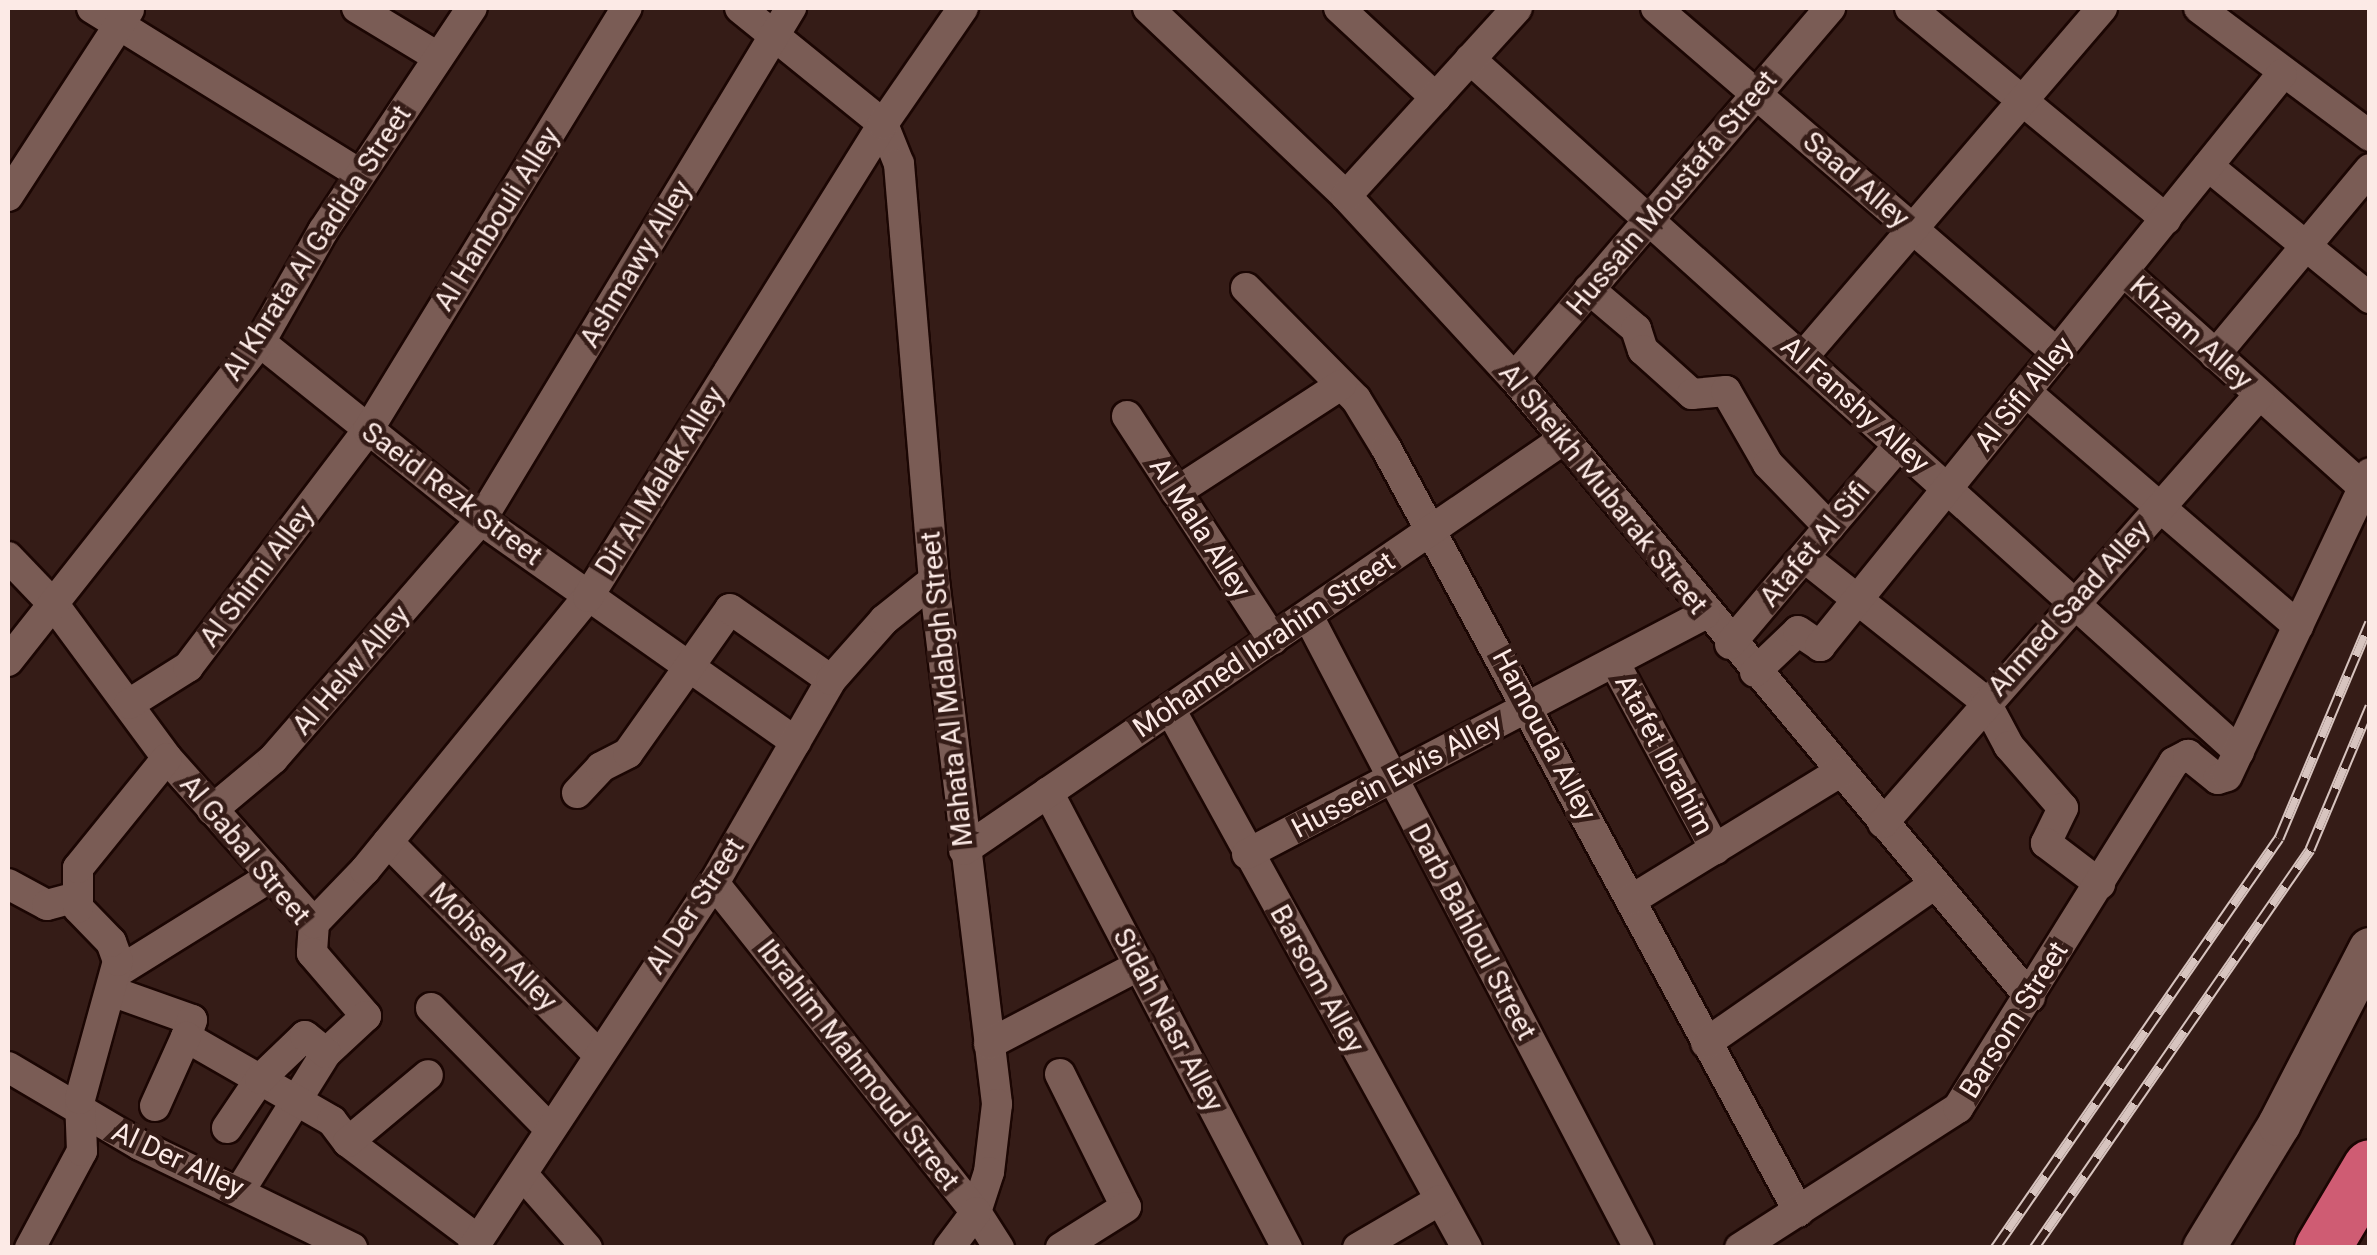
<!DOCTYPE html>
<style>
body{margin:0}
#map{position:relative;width:2377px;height:1255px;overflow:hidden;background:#351c17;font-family:Roboto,sans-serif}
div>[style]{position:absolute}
.roads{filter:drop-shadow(2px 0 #1b0603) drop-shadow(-2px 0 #1b0603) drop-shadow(0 2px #1b0603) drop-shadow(0 -2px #1b0603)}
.street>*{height:30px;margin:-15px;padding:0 15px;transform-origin:15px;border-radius:15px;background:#7a5c55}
.secondary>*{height:42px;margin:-21px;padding:0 21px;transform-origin:21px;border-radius:21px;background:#7a5c55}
.highway>*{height:55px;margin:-27.5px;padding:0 27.5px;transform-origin:27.5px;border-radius:27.5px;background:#cf5c73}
.rail>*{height:11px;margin-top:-5.5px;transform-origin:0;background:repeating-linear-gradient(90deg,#351c17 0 22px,#d7c4bf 0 44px);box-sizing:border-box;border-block:2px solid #d7c4bf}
span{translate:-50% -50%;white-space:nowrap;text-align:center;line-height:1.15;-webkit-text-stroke:9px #351c17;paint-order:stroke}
.street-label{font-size:28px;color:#fceae6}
.frame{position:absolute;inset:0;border:10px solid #fceae6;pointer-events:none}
</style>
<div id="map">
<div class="roads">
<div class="street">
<i style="left:92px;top:8px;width:315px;rotate:31.8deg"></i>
<i style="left:357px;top:8px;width:95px;rotate:31.2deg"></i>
<i style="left:740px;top:8px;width:184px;rotate:39deg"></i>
<i style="left:883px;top:124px;width:43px;rotate:68.2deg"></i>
<i style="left:899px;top:164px;width:417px;rotate:85.2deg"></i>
<i style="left:934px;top:580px;width:528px;rotate:83.14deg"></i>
<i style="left:997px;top:1104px;width:68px;rotate:96.7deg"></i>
<i style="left:989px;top:1172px;width:42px;rotate:108deg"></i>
<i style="left:976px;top:1212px;width:43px;rotate:57.4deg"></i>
<i style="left:1148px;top:8px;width:273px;rotate:43.5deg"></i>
<i style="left:1346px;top:196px;width:248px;rotate:47.3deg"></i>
<i style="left:1514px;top:378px;width:806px;rotate:50.19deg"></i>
<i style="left:1339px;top:8px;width:132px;rotate:42.9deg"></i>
<i style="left:1656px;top:8px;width:529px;rotate:40.71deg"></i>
<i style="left:1910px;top:8px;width:332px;rotate:39.5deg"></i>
<i style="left:2199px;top:8px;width:214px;rotate:36.8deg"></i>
<i style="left:1470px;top:59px;width:1035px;rotate:42.02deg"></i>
<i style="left:2208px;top:166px;width:209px;rotate:39.2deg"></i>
<i style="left:8px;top:196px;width:222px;rotate:-57deg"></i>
<i style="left:1346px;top:196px;width:254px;rotate:-47.7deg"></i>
<i style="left:2123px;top:271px;width:323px;rotate:42deg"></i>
<i style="left:1246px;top:288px;width:156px;rotate:45.3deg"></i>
<i style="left:1356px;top:399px;width:57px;rotate:58.5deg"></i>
<i style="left:1386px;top:448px;width:868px;rotate:61.61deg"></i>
<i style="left:1589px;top:289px;width:62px;rotate:40.4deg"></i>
<i style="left:1636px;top:329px;width:22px;rotate:72deg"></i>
<i style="left:1643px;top:350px;width:66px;rotate:41.9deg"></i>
<i style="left:1692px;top:394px;width:34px;rotate:-5deg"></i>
<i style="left:1726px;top:391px;width:84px;rotate:60.1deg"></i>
<i style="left:1768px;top:464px;width:88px;rotate:45.9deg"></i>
<i style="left:260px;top:342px;width:284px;rotate:38.8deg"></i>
<i style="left:481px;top:520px;width:385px;rotate:35.2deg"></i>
<i style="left:2215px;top:355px;width:242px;rotate:-50.2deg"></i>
<i style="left:1802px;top:358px;width:461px;rotate:-49.4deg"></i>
<i style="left:1514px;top:378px;width:487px;rotate:-49.5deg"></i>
<i style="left:2026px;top:392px;width:359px;rotate:40.7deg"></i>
<i style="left:1127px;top:416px;width:267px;rotate:56.9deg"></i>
<i style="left:1176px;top:492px;width:197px;rotate:-33deg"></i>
<i style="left:8px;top:557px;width:68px;rotate:46.2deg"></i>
<i style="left:55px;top:606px;width:189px;rotate:53.6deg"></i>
<i style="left:167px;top:758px;width:221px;rotate:48.3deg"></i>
<i style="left:314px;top:923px;width:30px;rotate:94deg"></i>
<i style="left:312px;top:953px;width:83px;rotate:49.4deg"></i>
<i style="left:366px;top:1016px;width:54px;rotate:137.2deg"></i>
<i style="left:326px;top:1053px;width:160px;rotate:122deg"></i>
<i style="left:1804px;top:557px;width:231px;rotate:38.5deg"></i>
<i style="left:1985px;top:701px;width:51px;rotate:61.9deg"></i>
<i style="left:2009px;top:746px;width:82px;rotate:48.9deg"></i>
<i style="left:2063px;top:808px;width:39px;rotate:116deg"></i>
<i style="left:2046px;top:843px;width:68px;rotate:37.2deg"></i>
<i style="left:1308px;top:616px;width:713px;rotate:62.36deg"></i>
<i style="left:1730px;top:644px;width:261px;rotate:-49.7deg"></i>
<i style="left:8px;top:661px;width:407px;rotate:-51.7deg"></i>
<i style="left:260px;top:342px;width:128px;rotate:-60.4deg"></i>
<i style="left:323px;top:231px;width:268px;rotate:-56.3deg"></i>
<i style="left:1614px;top:662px;width:213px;rotate:61.6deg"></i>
<i style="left:1755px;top:672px;width:59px;rotate:-43.6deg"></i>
<i style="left:1798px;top:631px;width:27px;rotate:34deg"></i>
<i style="left:1820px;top:646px;width:735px;rotate:-51.07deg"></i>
<i style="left:129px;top:704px;width:70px;rotate:-32.1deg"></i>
<i style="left:188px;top:667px;width:298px;rotate:-52.8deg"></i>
<i style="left:368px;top:430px;width:495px;rotate:-58.5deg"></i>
<i style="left:1170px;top:709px;width:615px;rotate:61.14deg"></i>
<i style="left:1048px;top:792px;width:515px;rotate:62.34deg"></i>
<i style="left:577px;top:793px;width:35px;rotate:-47deg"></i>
<i style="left:601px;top:767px;width:30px;rotate:-27deg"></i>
<i style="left:628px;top:753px;width:176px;rotate:-54.7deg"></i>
<i style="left:730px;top:609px;width:123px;rotate:35.1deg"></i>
<i style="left:212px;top:810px;width:80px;rotate:-39.9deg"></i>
<i style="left:273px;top:759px;width:317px;rotate:-49deg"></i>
<i style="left:481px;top:520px;width:599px;rotate:-58.81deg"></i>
<i style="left:1883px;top:823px;width:570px;rotate:-48.7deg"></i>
<i style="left:388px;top:842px;width:297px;rotate:45.3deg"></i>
<i style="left:964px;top:850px;width:727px;rotate:-34.41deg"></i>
<i style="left:1247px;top:854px;width:517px;rotate:-27.66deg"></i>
<i style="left:714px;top:883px;width:421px;rotate:51.5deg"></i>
<i style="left:976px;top:1212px;width:45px;rotate:126.9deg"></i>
<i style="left:8px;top:884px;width:44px;rotate:28.3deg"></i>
<i style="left:47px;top:905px;width:30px;rotate:-15deg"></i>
<i style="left:1631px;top:900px;width:245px;rotate:-31.5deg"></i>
<i style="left:314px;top:923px;width:74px;rotate:-46.1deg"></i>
<i style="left:365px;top:870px;width:353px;rotate:-50.8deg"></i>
<i style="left:588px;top:597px;width:557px;rotate:-58.05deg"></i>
<i style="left:883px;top:124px;width:141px;rotate:-55.4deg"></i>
<i style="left:116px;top:973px;width:184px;rotate:-31.9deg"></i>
<i style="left:111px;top:991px;width:86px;rotate:19.7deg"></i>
<i style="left:192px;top:1020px;width:18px;rotate:109deg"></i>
<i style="left:186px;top:1037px;width:168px;rotate:29.9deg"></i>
<i style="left:332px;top:1121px;width:26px;rotate:53deg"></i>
<i style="left:348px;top:1142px;width:163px;rotate:37deg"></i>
<i style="left:431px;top:1008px;width:170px;rotate:45.5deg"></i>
<i style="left:1706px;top:1043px;width:279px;rotate:-34.8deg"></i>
<i style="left:989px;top:1044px;width:170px;rotate:-27.6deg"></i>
<i style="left:8px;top:1067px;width:153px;rotate:30.6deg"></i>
<i style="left:140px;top:1145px;width:236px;rotate:25.9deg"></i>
<i style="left:1060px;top:1074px;width:148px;rotate:63.6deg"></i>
<i style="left:1126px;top:1207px;width:77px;rotate:147.8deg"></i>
<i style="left:155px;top:1106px;width:76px;rotate:-65.8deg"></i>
<i style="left:227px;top:1128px;width:59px;rotate:-56deg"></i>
<i style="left:260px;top:1079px;width:62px;rotate:-43.7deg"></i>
<i style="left:305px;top:1036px;width:27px;rotate:39deg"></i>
<i style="left:348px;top:1142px;width:104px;rotate:-39.9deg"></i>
<i style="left:523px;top:1175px;width:97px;rotate:48.8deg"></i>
<i style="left:30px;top:1248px;width:110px;rotate:-61.8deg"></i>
<i style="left:82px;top:1151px;width:52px;rotate:-92.2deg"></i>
<i style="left:80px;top:1099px;width:143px;rotate:-74.6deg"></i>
<i style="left:118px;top:961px;width:20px;rotate:-110deg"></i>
<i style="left:111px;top:942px;width:47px;rotate:-134.1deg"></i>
<i style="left:78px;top:908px;width:40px;rotate:-90deg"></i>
<i style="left:78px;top:868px;width:141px;rotate:-51deg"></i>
<i style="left:473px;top:1248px;width:437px;rotate:-56.6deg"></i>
<i style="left:714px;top:883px;width:234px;rotate:-60deg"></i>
<i style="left:831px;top:680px;width:80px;rotate:-48.5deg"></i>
<i style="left:884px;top:620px;width:64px;rotate:-38.7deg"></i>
<i style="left:1358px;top:1248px;width:95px;rotate:-30.3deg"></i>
<i style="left:1740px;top:1248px;width:259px;rotate:-32.7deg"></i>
<i style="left:1958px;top:1108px;width:408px;rotate:-58deg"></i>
<i style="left:2174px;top:762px;width:16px;rotate:-27deg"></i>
<i style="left:2188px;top:755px;width:38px;rotate:39deg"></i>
<i style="left:2218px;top:779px;width:9px;rotate:-18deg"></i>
<i style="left:2227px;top:776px;width:335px;rotate:-64.7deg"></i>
</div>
<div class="secondary">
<i style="left:2204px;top:1248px;width:144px;rotate:-58.6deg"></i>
<i style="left:2279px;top:1125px;width:198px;rotate:-62.7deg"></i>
</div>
<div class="highway">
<i style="left:2322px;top:1248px;width:94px;rotate:-59.3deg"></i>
</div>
</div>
<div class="rail">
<i style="left:1995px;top:1248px;width:499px;rotate:-55.3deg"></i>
<i style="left:2279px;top:838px;width:234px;rotate:-67.2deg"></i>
<i style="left:2034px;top:1248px;width:485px;rotate:-55.3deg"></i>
<i style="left:2310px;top:849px;width:155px;rotate:-67.2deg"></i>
</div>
<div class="street-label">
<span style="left:1856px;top:180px;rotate:41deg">Saad Alley</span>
<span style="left:1672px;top:193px;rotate:-50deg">Hussain Moustafa Street</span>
<span style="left:497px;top:219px;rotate:-58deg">Al Hanbouli Alley</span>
<span style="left:317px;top:243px;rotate:-57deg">Al Khrata Al Gadida Street</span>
<span style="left:636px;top:264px;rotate:-59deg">Ashmawy Alley</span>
<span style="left:2191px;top:333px;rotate:42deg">Khzam Alley</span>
<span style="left:2024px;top:394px;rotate:-51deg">Al Sifi Alley</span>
<span style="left:1855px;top:405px;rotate:42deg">Al Fanshy Alley</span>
<span style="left:660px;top:481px;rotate:-58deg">Dir Al Malak Alley</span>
<span style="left:1603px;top:489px;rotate:51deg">Al Sheikh Mubarak Street</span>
<span style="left:452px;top:494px;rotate:37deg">Saeid Rezk Street</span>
<span style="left:1200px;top:528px;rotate:57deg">Al Mala Alley</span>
<span style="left:1815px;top:544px;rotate:-50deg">Atafet Al Sifi</span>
<span style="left:257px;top:576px;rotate:-53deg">Al Shimi Alley</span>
<span style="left:2069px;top:608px;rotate:-48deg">Ahmed Saad Alley</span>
<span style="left:1264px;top:645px;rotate:-34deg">Mohamed Ibrahim Street</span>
<span style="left:351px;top:670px;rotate:-49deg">Al Helw Alley</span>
<span style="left:947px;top:689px;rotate:-96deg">Mahata Al Mdabgh Street</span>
<span style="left:1544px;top:735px;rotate:62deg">Hamouda Alley</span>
<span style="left:1664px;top:755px;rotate:62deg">Atafet Ibrahim</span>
<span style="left:1397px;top:776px;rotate:-28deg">Hussein Ewis Alley</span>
<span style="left:245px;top:850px;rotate:50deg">Al Gabal Street</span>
<span style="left:695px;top:906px;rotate:-57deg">Al Der Street</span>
<span style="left:1472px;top:932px;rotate:62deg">Darb Bahloul Street</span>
<span style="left:493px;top:947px;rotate:45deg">Mohsen Alley</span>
<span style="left:1317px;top:979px;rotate:61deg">Barsom Alley</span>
<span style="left:1168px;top:1020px;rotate:62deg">Sidah Nasr Alley</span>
<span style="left:2014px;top:1020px;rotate:-58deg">Barsom Street</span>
<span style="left:858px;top:1065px;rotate:52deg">Ibrahim Mahmoud Street</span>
<span style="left:178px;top:1160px;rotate:25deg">Al Der Alley</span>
</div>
<div class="frame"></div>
</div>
